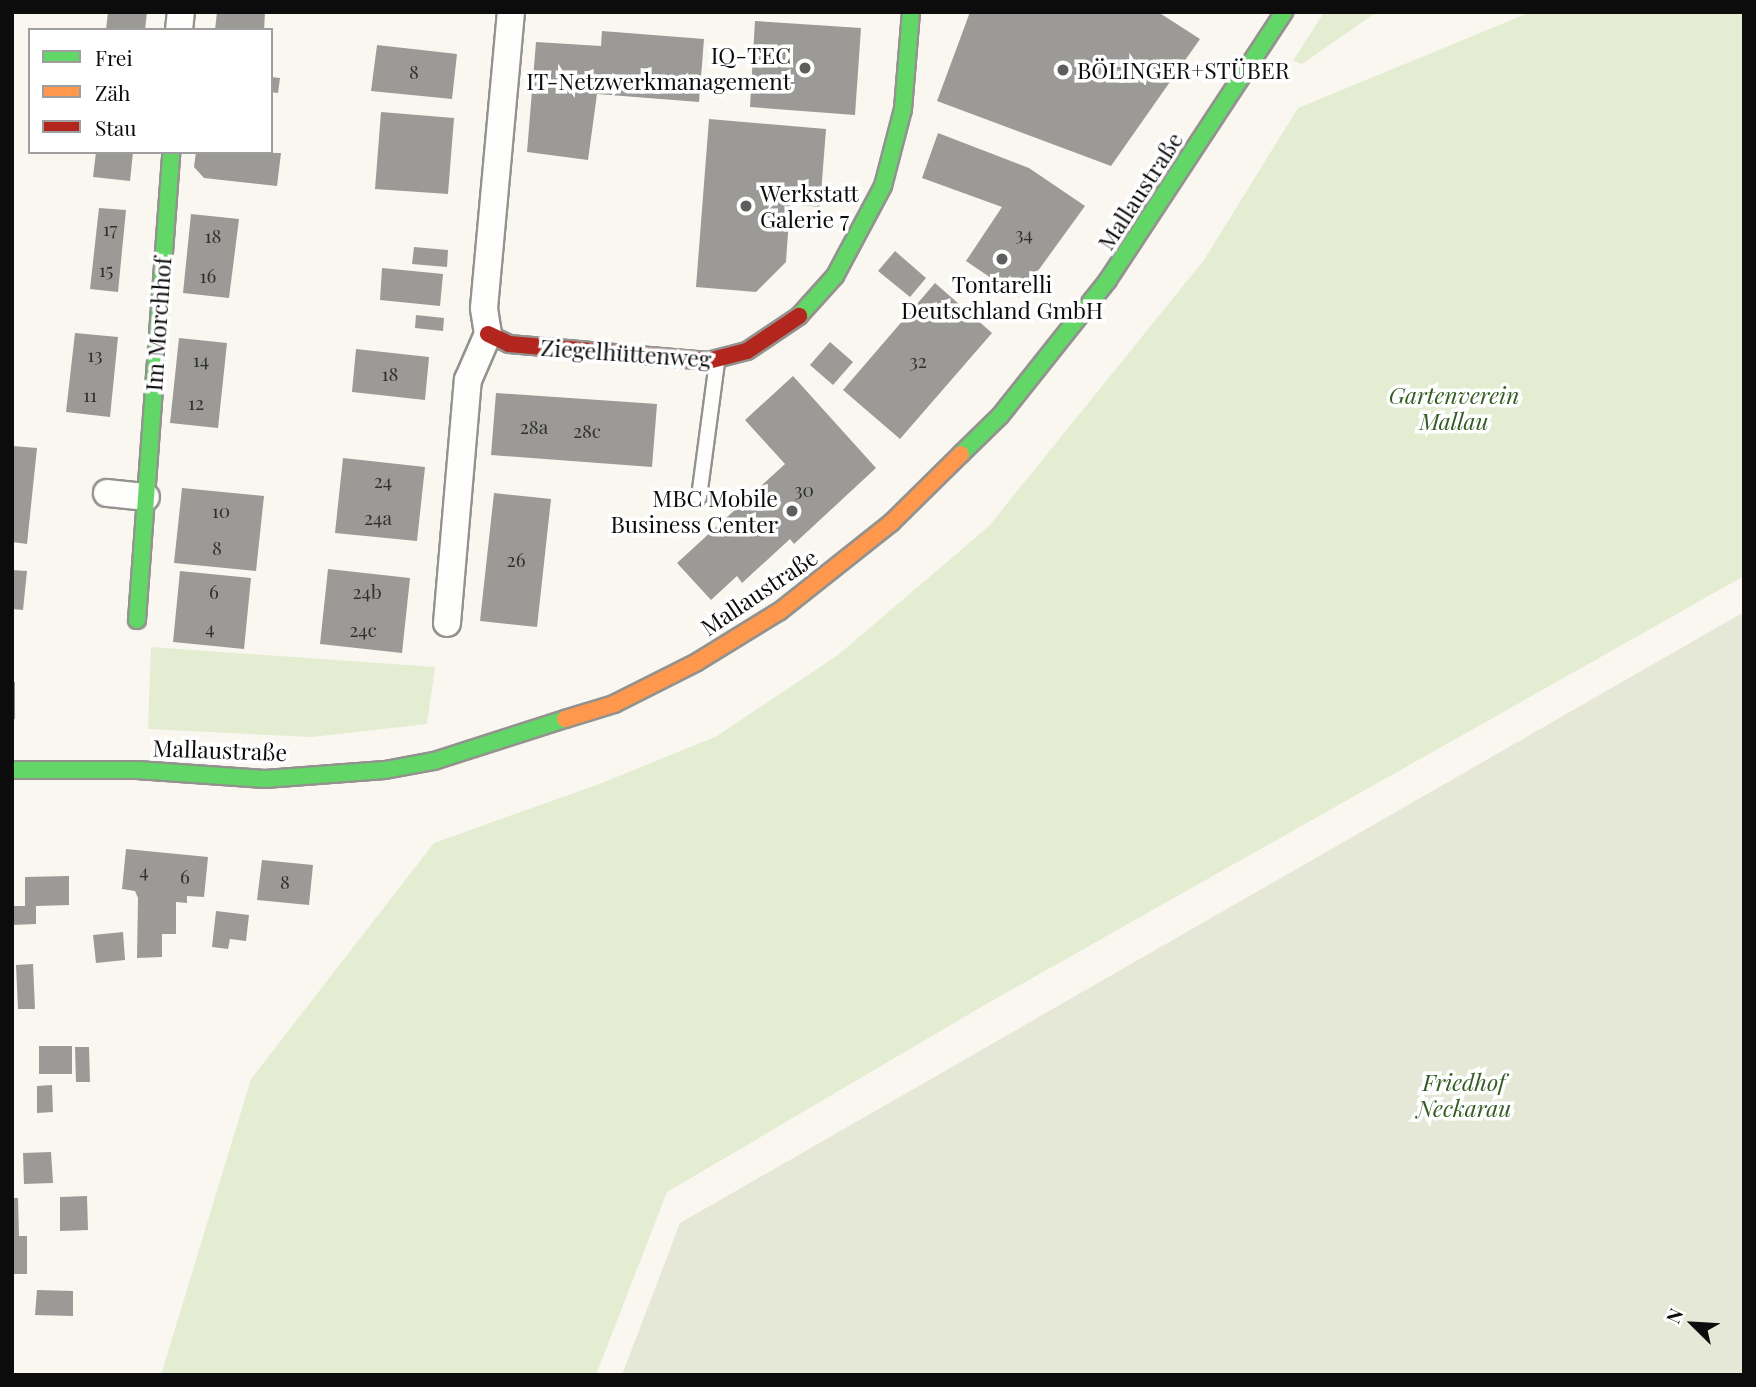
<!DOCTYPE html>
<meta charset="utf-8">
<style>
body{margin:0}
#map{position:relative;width:1756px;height:1387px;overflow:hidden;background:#f9f7f0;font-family:"Playfair Display",serif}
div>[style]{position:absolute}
.green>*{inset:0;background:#e4edd2}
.cemetery>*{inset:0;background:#e5e8d6}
.building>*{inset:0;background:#9c9a96}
.roads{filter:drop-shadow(2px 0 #93928f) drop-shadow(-2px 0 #93928f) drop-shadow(0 2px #93928f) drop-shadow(0 -2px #93928f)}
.lane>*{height:14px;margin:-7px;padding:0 7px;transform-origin:7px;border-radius:7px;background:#fefefd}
.street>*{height:26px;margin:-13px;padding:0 13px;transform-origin:13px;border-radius:13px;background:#fefefd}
.fast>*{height:16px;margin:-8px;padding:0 8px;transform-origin:8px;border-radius:8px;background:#63d668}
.slow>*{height:16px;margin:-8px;padding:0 8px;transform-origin:8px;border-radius:8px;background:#ff974d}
.jam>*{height:16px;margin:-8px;padding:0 8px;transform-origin:8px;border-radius:8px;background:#b3261e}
.dots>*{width:19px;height:19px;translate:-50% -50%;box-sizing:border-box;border:4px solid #fff;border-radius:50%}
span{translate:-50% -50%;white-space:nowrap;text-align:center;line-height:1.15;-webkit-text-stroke:7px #fff;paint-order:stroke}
.number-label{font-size:19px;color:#30302e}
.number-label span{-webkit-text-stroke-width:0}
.poi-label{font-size:23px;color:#0c0c0c}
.right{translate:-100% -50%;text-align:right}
.left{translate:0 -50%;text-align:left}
.street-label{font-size:23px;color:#0c0c0c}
.park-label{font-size:23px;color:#335c23;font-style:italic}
.frame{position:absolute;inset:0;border:14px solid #0c0c0c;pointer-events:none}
.legend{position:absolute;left:28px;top:28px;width:245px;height:126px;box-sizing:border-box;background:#fff;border:2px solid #9e9e9e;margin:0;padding:9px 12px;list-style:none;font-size:21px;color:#0c0c0c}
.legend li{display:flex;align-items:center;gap:14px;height:35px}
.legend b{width:35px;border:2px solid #9e9e9e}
.north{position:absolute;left:1658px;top:1289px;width:70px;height:70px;-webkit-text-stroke:5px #fff;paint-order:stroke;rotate:294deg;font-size:19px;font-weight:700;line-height:28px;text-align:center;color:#0c0c0c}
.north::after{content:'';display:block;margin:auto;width:24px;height:32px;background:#0c0c0c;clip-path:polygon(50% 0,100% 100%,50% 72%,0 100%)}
</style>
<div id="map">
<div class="green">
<i style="clip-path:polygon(1324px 12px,1377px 12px,1302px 64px,1293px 61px)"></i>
<i style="clip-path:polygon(1531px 12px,1744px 12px,1744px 576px,988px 1003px,667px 1192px,596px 1375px,161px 1375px,251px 1079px,434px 843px,602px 783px,717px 736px,838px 655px,989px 526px,1204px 260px,1298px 108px)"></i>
<i style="clip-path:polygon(151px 647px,435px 667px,427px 724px,312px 737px,148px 729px)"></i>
</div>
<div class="cemetery">
<i style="clip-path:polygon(1744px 612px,1744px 1375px,622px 1375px,680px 1223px)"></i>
</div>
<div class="building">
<i style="clip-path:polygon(108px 12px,147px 12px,145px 30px,106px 30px)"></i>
<i style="clip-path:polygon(217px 12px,265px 13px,264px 30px,215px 30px)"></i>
<i style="clip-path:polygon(970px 12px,1158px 12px,1200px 39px,1111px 166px,937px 101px)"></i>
<i style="clip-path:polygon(755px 21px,861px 28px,855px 115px,750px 107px)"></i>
<i style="clip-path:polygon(602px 31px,704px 39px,699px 102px,597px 94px,588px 160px,527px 152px,536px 42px,601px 46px)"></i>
<i style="clip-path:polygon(377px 45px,457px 54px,452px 99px,371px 91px)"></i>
<i style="clip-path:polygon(271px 77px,280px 78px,278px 93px,271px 92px)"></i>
<i style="clip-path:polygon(381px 112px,454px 118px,448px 194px,375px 189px)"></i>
<i style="clip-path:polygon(709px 119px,826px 129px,820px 207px,790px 204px,786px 262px,756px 292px,696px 287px)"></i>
<i style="clip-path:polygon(938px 133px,1029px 168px,1085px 206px,1019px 297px,966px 261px,1002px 207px,922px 178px)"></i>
<i style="clip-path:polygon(96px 152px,133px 152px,130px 181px,93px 177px)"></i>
<i style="clip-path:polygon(196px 152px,281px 153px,277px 186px,204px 178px,194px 167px)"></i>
<i style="clip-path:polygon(99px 208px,126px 210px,118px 292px,90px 289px)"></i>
<i style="clip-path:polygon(191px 214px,239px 219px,229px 298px,183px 293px)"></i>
<i style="clip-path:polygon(414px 247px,448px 250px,447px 267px,412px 264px)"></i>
<i style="clip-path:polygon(895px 251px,926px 278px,910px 297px,878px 271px)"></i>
<i style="clip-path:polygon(382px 268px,443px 274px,440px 306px,380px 300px)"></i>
<i style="clip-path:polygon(935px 283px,992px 333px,900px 439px,843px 390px)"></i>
<i style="clip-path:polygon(416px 315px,444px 318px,443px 331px,415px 328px)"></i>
<i style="clip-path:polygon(75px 333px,118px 337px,110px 417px,66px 412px)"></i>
<i style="clip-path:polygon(179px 338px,227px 343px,218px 428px,170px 423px)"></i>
<i style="clip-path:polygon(830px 342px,853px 362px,833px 385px,810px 365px)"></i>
<i style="clip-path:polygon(356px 349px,429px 357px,425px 400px,352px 392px)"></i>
<i style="clip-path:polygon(793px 376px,876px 468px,794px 544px,790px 539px,742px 583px,737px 576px,711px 600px,677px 563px,785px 464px,745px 420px)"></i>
<i style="clip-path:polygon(496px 393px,657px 404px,652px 467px,491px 455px)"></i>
<i style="clip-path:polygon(12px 446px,37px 448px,27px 544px,12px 542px)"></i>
<i style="clip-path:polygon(343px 458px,425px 467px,417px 541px,335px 533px)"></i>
<i style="clip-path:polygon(182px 488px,264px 496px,256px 571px,174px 563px)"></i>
<i style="clip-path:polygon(494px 493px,551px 499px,537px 627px,480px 621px)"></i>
<i style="clip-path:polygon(328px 569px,410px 578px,402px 653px,320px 644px)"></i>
<i style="clip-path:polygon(12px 570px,27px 571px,23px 610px,12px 609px)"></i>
<i style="clip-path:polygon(180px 571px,251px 578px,244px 649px,173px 642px)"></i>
<i style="clip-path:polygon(12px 682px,15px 682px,15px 719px,12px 719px)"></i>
<i style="clip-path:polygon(126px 849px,208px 857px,204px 897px,187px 896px,187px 903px,176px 902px,176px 934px,162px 934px,162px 957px,137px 958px,138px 898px,135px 891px,122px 889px)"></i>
<i style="clip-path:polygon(262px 860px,313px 865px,309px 905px,257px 900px)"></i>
<i style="clip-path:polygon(69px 876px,69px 905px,36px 906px,36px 924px,12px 925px,12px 906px,25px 906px,25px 877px)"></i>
<i style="clip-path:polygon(216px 911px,249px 915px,246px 941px,230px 939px,228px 949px,212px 947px)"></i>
<i style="clip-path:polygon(123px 932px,125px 960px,96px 963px,93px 935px)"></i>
<i style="clip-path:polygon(33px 964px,35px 1009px,18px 1009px,16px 965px)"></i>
<i style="clip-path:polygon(39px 1046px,72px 1046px,72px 1074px,39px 1074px)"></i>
<i style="clip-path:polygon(75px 1047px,89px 1047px,90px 1082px,76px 1082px)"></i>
<i style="clip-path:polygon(52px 1085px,53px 1112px,37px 1113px,37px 1086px)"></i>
<i style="clip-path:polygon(51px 1152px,53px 1183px,24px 1184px,23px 1153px)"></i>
<i style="clip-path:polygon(87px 1196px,88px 1230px,60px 1231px,60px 1197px)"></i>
<i style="clip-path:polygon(12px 1198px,18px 1198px,19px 1236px,27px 1236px,27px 1274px,12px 1274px)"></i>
<i style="clip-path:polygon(37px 1290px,73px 1291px,73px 1316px,35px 1315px)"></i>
</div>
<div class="roads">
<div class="lane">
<i style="left:699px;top:497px;width:136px;rotate:-82.4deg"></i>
</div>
<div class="street">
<i style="left:179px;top:30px;width:18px;rotate:-84deg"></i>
<i style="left:107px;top:493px;width:39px;rotate:6deg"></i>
<i style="left:447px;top:623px;width:244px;rotate:-85.1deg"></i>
<i style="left:468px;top:380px;width:50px;rotate:-66.5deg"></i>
<i style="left:488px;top:334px;width:26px;rotate:-99deg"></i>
<i style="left:484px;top:308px;width:297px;rotate:-84.8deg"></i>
</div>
<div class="fast">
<i style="left:799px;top:316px;width:54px;rotate:-48deg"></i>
<i style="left:835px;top:276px;width:102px;rotate:-61.9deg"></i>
<i style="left:883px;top:186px;width:80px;rotate:-75.4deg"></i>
<i style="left:903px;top:109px;width:97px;rotate:-85.3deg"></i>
<i style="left:961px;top:454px;width:54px;rotate:-44.3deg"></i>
<i style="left:1000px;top:416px;width:174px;rotate:-51.5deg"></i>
<i style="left:1108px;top:280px;width:321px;rotate:-56.7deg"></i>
<i style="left:137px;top:620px;width:469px;rotate:-85.8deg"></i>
<i style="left:12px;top:770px;width:125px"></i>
<i style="left:137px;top:770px;width:128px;rotate:4deg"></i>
<i style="left:265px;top:779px;width:120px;rotate:-4.3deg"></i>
<i style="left:385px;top:770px;width:50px;rotate:-10.4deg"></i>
<i style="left:434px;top:761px;width:138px;rotate:-17.8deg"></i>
</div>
<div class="slow">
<i style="left:565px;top:719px;width:51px;rotate:-17deg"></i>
<i style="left:614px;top:704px;width:93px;rotate:-26.8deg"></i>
<i style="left:697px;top:662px;width:97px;rotate:-31.6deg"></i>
<i style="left:780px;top:611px;width:142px;rotate:-38.4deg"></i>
<i style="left:891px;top:523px;width:98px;rotate:-44.6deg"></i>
</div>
<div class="jam">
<i style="left:488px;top:334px;width:23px;rotate:25deg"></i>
<i style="left:509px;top:344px;width:200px;rotate:4.9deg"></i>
<i style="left:708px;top:361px;width:40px;rotate:-14.4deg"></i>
<i style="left:747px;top:351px;width:63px;rotate:-33.9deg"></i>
</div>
</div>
<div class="dots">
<i style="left:805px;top:68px;background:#5f5e5c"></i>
<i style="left:1063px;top:70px;background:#5f5e5c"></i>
<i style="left:746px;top:206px;background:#5f5e5c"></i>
<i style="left:1002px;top:259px;background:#5f5e5c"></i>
<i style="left:792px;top:511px;background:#5f5e5c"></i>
</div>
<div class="number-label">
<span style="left:414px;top:72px">8</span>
<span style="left:110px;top:229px">17</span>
<span style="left:1024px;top:234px">34</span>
<span style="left:213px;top:236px">18</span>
<span style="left:106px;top:270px">15</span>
<span style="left:208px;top:276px">16</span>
<span style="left:95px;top:355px">13</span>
<span style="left:201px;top:360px">14</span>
<span style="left:918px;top:361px">32</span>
<span style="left:390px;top:374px">18</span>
<span style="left:90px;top:395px">11</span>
<span style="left:196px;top:403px">12</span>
<span style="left:534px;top:427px">28a</span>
<span style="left:587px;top:431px">28c</span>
<span style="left:383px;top:481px">24</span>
<span style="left:804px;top:490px">30</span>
<span style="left:221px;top:511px">10</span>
<span style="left:378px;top:518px">24a</span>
<span style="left:217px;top:548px">8</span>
<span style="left:516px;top:560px">26</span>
<span style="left:214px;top:592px">6</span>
<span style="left:367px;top:592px">24b</span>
<span style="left:210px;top:628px">4</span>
<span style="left:363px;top:630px">24c</span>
<span style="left:144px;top:871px">4</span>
<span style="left:185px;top:877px">6</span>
<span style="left:285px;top:882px">8</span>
</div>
<div class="poi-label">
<span class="right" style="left:791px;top:68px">IQ-TEC<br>IT-Netzwerkmanagement</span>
<span class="left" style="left:1077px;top:70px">BÖLINGER+STÜBER</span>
<span class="left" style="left:760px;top:206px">Werkstatt<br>Galerie 7</span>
<span style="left:1002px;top:297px">Tontarelli<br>Deutschland GmbH</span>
<span class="right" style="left:778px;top:511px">MBC Mobile<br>Business Center</span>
</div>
<div class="street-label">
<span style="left:1140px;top:191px;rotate:-57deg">Mallaustraße</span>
<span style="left:158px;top:324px;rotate:-86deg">Im Morchhof</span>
<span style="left:626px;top:353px;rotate:4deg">Ziegelhüttenweg</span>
<span style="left:759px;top:592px;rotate:-34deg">Mallaustraße</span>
<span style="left:220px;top:750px;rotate:2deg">Mallaustraße</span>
</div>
<div class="park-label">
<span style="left:1454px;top:408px">Gartenverein<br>Mallau</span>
<span style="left:1464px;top:1095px">Friedhof<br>Neckarau</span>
</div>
<div class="frame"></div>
<ul class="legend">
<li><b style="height:9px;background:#63d668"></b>Frei</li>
<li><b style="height:9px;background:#ff974d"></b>Zäh</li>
<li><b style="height:9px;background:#b3261e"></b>Stau</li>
</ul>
<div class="north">N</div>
</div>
